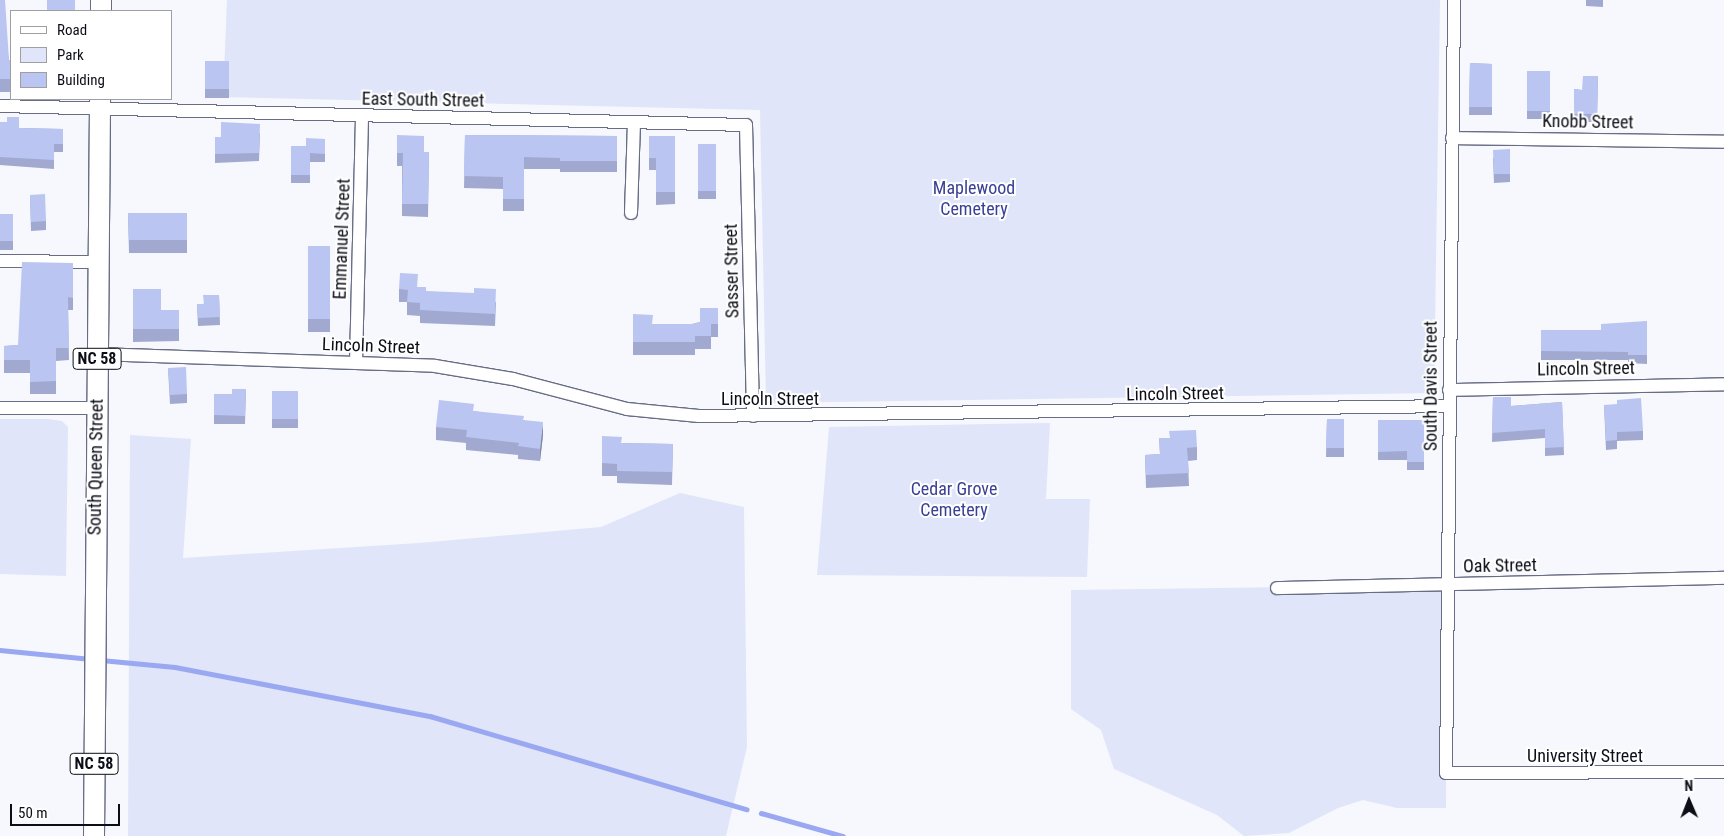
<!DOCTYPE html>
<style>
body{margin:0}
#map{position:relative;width:1724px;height:836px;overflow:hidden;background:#f6f8fd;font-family:"Roboto Condensed",sans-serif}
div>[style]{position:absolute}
.green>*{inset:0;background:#e0e5f9}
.stream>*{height:4.5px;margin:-2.25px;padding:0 2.25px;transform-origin:2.25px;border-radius:2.25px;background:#9aa8f2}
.roads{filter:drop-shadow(1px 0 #686d84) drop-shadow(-1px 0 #686d84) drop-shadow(0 1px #686d84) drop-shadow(0 -1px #686d84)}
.street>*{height:12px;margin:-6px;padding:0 6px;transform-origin:6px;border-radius:6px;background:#fff}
.primary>*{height:20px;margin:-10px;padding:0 10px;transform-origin:10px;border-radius:10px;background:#fff}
.wall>*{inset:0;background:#a1a9d0}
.shaded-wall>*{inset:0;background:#838aa9}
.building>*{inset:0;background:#bbc5f2}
span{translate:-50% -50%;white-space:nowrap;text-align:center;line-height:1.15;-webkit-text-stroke:4px #fff;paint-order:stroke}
.shield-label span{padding:1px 4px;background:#fff;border:1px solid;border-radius:4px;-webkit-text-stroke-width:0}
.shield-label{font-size:16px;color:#0c0e17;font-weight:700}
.street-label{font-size:18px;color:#0c0e17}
.park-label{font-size:18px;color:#394095}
.legend{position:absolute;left:10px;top:10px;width:162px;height:90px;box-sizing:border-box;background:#fff;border:1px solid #9e9fa2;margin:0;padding:6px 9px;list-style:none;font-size:15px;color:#0c0e17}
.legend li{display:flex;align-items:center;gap:10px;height:25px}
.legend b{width:25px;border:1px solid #9e9fa2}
.north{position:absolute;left:1664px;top:776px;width:50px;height:50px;-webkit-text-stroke:4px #fff;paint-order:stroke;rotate:359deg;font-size:14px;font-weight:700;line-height:20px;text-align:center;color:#0c0e17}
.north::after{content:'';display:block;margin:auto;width:18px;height:22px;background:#0c0e17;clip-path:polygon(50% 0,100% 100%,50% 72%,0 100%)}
.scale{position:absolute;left:10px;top:804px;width:110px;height:22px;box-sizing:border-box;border:2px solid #0c0e17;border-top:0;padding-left:6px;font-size:15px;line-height:18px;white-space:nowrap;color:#0c0e17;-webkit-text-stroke:4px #fff;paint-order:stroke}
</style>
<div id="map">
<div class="green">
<i style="clip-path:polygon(227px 0,1440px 0,1434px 393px,766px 403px,760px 110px,223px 97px)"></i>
<i style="clip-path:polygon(0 419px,48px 419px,62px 421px,68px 427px,66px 576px,0 574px)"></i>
<i style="clip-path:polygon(1050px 423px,1046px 499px,1090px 499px,1087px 577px,817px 575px,829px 427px)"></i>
<i style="clip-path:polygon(130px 435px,191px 439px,183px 558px,419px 543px,601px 527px,680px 493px,744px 507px,747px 747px,726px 836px,128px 836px)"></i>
<i style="clip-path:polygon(1447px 585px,1446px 808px,1397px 808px,1363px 800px,1338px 808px,1289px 833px,1244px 836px,1217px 815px,1114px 769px,1101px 730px,1071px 709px,1071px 590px)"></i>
</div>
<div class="stream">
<i style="left:0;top:650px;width:91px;rotate:5.6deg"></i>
<i style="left:101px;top:660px;width:74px;rotate:5.4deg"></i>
<i style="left:175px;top:667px;width:260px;rotate:10.9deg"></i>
<i style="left:430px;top:716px;width:330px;rotate:16.4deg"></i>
<i style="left:761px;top:813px;width:85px;rotate:15.7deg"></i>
</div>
<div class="roads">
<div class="street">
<i style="left:1454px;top:0;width:773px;rotate:90.59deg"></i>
<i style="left:1446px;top:773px;width:278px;rotate:-0.2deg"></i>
<i style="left:0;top:106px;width:746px;rotate:1.46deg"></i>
<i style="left:746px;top:125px;width:291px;rotate:88.6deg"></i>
<i style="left:1452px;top:138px;width:272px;rotate:0.8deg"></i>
<i style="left:631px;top:213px;width:90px;rotate:-88.1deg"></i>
<i style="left:0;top:261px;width:98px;rotate:0.6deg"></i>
<i style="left:97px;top:354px;width:338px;rotate:2deg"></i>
<i style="left:435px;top:366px;width:79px;rotate:9.5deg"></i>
<i style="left:513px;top:379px;width:118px;rotate:14.7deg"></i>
<i style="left:627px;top:409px;width:72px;rotate:5.6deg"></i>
<i style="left:699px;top:416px;width:750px;rotate:-0.76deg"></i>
<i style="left:356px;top:363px;width:247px;rotate:-88.6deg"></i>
<i style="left:1449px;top:390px;width:275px;rotate:-1.2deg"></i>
<i style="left:0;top:408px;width:97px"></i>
<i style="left:1277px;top:588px;width:447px;rotate:-1.3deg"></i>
</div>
<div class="primary">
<i style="left:101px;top:11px;width:11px;rotate:-90deg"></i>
<i style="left:94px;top:836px;width:737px;rotate:-89.53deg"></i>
</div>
</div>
<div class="wall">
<i style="clip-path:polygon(0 0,9px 60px,11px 60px,11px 92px,0 92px)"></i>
<i style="clip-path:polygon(1586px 0,1603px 0,1603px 7px,1586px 6px)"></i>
<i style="clip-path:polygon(205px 61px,229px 61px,229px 98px,205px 98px)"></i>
<i style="clip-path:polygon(1470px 63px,1492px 64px,1492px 115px,1469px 115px)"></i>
<i style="clip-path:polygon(1527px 71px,1550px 71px,1550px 119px,1527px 119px)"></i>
<i style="clip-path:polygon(1598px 76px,1597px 122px,1574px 122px,1574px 89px,1582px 90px)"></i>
<i style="clip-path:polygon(0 122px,19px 128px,63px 129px,63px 152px,54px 152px,54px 169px,0 165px)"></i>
<i style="clip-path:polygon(260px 133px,259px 161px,215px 163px,215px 137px,221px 137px)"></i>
<i style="clip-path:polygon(397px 135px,424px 152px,429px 152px,428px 217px,402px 216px,402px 166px,397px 166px)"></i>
<i style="clip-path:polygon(465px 135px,617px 136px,617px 172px,560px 172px,560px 169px,524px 169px,524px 211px,503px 211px,503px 189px,464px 188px)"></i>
<i style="clip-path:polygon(649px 136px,675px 136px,675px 204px,656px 205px,656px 170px,649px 170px)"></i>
<i style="clip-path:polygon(325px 139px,325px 162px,310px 162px,310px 183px,291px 183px,291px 146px,306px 146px)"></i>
<i style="clip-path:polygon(698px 144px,716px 144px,716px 199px,698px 199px)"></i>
<i style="clip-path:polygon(1510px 149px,1510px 182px,1494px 183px,1493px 158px)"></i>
<i style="clip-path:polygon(30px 195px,46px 221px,46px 230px,31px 231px)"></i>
<i style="clip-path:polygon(128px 213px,187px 213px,187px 253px,129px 253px)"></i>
<i style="clip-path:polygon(0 214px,13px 214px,13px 250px,0 250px)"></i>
<i style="clip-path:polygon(308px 246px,330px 246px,330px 332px,308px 332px)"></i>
<i style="clip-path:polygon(73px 263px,73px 310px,68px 310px,69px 360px,56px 361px,56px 394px,30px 394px,30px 373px,4px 373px,4px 346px,18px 345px)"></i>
<i style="clip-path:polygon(418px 287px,426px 291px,496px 302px,495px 326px,420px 323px,420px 316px,407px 315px,407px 302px,399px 302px,399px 289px)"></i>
<i style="clip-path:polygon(133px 289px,161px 310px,179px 310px,179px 341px,133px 342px)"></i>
<i style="clip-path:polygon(219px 295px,220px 325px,198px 326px,197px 304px,203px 304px)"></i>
<i style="clip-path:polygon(718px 308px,718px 337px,711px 337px,711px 349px,695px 349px,695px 355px,633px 355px,633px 314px,652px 324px,692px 324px,700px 322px)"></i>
<i style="clip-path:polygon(1647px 321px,1647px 364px,1628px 363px,1628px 360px,1541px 360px,1541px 330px,1601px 330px)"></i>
<i style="clip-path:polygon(168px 368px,187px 394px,187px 403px,170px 404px)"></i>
<i style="clip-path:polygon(246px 389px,245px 424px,214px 424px,214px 394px,232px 394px)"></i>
<i style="clip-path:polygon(272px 391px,298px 391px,298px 428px,272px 428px)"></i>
<i style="clip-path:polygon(1493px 397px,1511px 406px,1562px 402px,1564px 455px,1545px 456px,1545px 438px,1492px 442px)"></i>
<i style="clip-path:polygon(1604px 405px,1643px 431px,1643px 440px,1617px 441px,1617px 449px,1606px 450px)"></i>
<i style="clip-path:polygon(474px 411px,524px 420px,543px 435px,540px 461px,518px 459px,518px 455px,466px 450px,466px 443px,436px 440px,436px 427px)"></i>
<i style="clip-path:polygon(1327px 419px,1344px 419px,1344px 457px,1326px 457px)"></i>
<i style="clip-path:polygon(1378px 420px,1424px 420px,1424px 470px,1407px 470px,1407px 460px,1378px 460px)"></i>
<i style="clip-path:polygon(602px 436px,621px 443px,673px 444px,672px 485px,617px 483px,617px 476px,602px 476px)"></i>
<i style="clip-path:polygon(1159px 438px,1197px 447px,1197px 460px,1188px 461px,1189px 486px,1146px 488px,1145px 455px,1160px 454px)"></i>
</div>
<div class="shaded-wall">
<i style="clip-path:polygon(543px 422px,543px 435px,540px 461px,540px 449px)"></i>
</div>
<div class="building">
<i style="clip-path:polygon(0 0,5px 0,9px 60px,11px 60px,11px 79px,0 79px)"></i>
<i style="clip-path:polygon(47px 0,75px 0,75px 11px,47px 11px)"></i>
<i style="clip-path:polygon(205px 61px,229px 61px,229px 89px,205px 89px)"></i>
<i style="clip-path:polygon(1470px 63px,1492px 64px,1492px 107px,1469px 107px)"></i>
<i style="clip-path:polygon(1527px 71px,1550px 71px,1550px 111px,1527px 111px)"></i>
<i style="clip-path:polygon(1583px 76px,1598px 76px,1597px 114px,1574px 114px,1574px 89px,1582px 90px)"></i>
<i style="clip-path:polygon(7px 117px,19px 117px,19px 128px,63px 129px,63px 144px,54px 144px,54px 160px,0 157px,0 122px,7px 122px)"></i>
<i style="clip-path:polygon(221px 122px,260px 124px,259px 153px,215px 154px,215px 137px,221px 137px)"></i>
<i style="clip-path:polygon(397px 135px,424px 136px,424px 152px,429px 152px,428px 204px,402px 204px,403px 153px,397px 153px)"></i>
<i style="clip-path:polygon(465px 135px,617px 136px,617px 161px,560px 161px,560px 158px,524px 157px,524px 199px,503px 199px,503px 177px,464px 176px)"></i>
<i style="clip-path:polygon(649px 136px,675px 136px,675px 192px,656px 192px,656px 158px,649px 158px)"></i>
<i style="clip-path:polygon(306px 138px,325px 139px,325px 154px,310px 153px,310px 175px,291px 175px,291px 146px,306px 146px)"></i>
<i style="clip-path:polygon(698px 144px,716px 144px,716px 191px,698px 191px)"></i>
<i style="clip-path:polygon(1510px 149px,1510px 174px,1494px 174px,1493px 150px)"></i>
<i style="clip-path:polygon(45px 194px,46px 221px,31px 222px,30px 195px)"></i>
<i style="clip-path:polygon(128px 213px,187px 213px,187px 240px,129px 240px)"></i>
<i style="clip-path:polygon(0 214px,13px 214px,13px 241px,0 241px)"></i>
<i style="clip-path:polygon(308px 246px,330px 246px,330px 319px,308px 319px)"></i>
<i style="clip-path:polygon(22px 262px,73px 263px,73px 298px,68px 297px,69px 348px,56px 348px,56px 381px,30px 382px,30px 360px,4px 360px,4px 346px,18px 345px)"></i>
<i style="clip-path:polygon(400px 273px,418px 274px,417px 287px,426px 287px,426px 291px,474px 293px,474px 288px,496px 289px,495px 314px,420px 310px,420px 303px,407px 302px,408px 290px,399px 289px)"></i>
<i style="clip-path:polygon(133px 289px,161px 289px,161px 310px,179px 310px,179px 329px,133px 329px)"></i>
<i style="clip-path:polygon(203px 295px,219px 295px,220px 317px,198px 318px,197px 304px,204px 304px)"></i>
<i style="clip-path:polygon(700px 308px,718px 308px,718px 324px,711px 324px,711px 336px,695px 336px,695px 342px,633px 342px,633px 314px,653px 315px,652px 324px,692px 324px,700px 322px)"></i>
<i style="clip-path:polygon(1647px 321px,1647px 355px,1628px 355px,1628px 352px,1541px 351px,1541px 330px,1601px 330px,1601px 324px)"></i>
<i style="clip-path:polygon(186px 367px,187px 394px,170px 395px,168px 368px)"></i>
<i style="clip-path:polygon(232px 389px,246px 389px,245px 416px,214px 415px,214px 394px,232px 394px)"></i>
<i style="clip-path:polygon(272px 391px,298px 391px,298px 419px,272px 419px)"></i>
<i style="clip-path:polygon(1493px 397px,1511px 397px,1511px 406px,1562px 402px,1564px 447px,1545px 448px,1545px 429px,1492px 433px)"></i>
<i style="clip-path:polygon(1641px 398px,1643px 431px,1617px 432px,1617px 440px,1606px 441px,1604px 405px,1617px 404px,1617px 400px)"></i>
<i style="clip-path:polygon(439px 400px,474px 404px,473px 411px,524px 416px,523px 420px,543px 422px,540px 449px,518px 446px,519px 443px,466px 437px,467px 430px,436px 427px)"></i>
<i style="clip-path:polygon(1327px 419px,1344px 419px,1344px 448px,1326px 448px)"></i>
<i style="clip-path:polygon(1378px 420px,1424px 420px,1424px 462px,1407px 462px,1407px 451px,1378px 452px)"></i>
<i style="clip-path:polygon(1196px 430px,1197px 447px,1187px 448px,1189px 473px,1146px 475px,1145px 455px,1160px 454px,1159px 438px,1170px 438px,1169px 431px)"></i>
<i style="clip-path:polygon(602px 436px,622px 437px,621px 443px,673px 444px,672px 472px,617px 471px,617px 464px,602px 463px)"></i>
</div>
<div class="shield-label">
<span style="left:97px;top:359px">NC 58</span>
<span style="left:94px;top:764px">NC 58</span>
</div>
<div class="street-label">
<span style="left:423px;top:100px;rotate:1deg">East South Street</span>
<span style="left:1588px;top:122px;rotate:1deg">Knobb Street</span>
<span style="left:342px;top:239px;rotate:-88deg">Emmanuel Street</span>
<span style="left:732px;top:271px;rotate:-91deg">Sasser Street</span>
<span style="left:371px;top:346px;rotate:2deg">Lincoln Street</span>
<span style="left:1586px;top:369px;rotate:-1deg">Lincoln Street</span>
<span style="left:1431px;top:386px;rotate:-90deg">South Davis Street</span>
<span style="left:1175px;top:394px;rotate:-1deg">Lincoln Street</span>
<span style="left:770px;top:399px">Lincoln Street</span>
<span style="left:96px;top:467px;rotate:-89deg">South Queen Street</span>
<span style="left:1500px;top:566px;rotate:-1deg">Oak Street</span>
<span style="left:1585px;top:756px">University Street</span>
</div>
<div class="park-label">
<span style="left:974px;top:199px">Maplewood<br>Cemetery</span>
<span style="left:954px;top:500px">Cedar Grove<br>Cemetery</span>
</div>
<ul class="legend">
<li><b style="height:6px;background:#fff"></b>Road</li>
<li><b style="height:14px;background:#e0e5f9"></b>Park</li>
<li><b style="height:14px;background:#bbc5f2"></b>Building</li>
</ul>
<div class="north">N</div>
<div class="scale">50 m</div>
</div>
